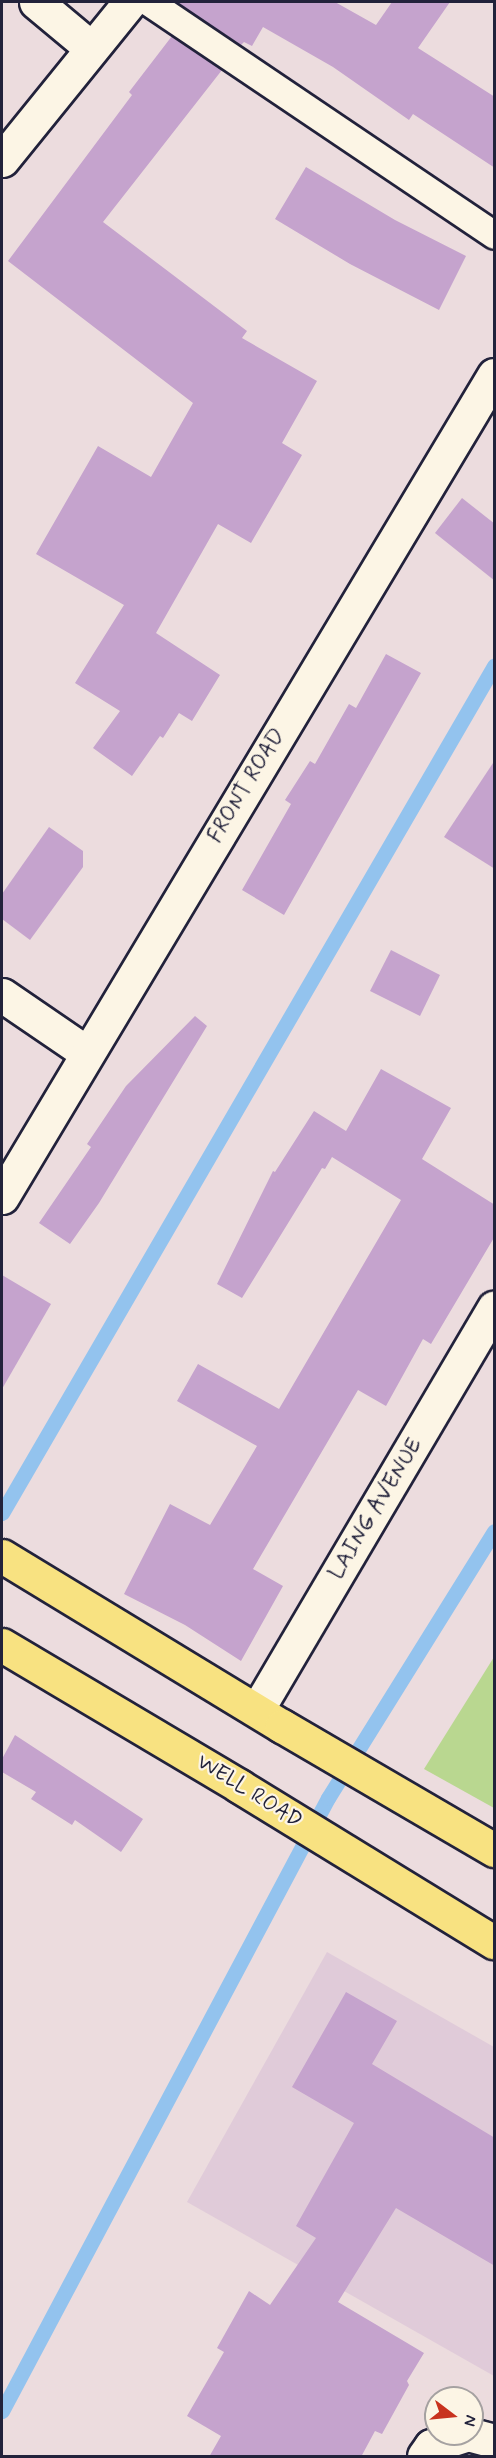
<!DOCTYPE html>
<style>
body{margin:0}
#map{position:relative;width:496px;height:2458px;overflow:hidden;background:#ecdcde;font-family:Mynerve,sans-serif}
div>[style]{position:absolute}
.built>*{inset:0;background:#e0cbd9}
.green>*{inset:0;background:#b9d790}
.stream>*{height:15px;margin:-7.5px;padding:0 7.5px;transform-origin:7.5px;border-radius:7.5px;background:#93c3ee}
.building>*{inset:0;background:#c5a3cd}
.roads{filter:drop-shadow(2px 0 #22223b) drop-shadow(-2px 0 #22223b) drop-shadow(0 2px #22223b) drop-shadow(0 -2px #22223b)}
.service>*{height:27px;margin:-13.5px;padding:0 13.5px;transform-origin:13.5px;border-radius:13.5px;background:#fcf5e5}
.minor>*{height:33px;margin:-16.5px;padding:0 16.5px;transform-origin:16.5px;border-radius:16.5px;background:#fcf5e5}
.tertiary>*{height:33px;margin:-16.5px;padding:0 16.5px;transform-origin:16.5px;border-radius:16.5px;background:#fcf5e5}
.primary>*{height:33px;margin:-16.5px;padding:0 16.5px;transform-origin:16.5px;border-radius:16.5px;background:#f8e281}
span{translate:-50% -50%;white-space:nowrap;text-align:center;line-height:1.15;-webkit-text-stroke:4.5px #fcf5e5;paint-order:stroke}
.street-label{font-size:22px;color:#22223b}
.frame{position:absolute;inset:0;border:3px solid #22223b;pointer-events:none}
.north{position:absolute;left:424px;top:2386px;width:60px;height:60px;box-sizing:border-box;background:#fcf5e5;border:2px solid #a5a1a1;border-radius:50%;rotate:106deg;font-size:16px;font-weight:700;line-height:24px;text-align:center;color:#22223b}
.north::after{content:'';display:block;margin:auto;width:21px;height:27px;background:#c8321e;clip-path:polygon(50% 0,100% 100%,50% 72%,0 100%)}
</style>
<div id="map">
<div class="built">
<i style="clip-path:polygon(327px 1952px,494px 2047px,494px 2376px,187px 2202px)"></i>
</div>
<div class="green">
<i style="clip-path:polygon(494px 1657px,494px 1808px,424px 1769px)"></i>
</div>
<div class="stream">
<i style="left:2px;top:1513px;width:980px;rotate:-59.85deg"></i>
<i style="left:2px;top:2411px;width:694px;rotate:-62deg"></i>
<i style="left:328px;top:1798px;width:314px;rotate:-58.1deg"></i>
</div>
<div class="building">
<i style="clip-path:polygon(176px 2px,335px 2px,376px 25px,392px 2px,450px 2px,418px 48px,495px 97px,495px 168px,413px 114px,409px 120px,333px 67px,263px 27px,252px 46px,244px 42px,241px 45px)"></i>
<i style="clip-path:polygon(172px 36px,222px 70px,103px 222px,247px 331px,242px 338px,317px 381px,282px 443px,302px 455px,251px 543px,218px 524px,156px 633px,220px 675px,192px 721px,179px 713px,163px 738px,160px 736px,132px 776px,93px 748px,120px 711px,75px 683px,124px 605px,36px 554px,98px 446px,151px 477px,193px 403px,8px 261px,132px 95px,129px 92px)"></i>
<i style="clip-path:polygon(306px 167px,395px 220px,466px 256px,439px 310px,350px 264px,275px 219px)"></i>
<i style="clip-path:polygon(462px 498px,495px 524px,495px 581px,435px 533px)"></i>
<i style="clip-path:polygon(386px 654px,421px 673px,284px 915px,242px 890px,291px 804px,285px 800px,310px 761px,315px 764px,349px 704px,356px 708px)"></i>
<i style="clip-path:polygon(495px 760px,495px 869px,444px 837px)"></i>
<i style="clip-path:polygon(49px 827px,83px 851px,83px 867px,30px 940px,2px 919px,2px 894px)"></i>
<i style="clip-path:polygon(391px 950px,440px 975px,420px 1016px,370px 991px)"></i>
<i style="clip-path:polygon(195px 1016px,207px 1026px,99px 1203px,70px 1244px,39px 1223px,91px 1147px,87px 1144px,126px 1086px)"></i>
<i style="clip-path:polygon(381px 1069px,451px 1108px,422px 1159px,495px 1205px,495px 1236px,431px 1344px,423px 1339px,386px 1406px,358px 1390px,253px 1569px,283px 1586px,241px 1661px,185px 1625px,124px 1594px,170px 1504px,210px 1525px,257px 1446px,177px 1401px,198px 1364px,279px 1409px,401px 1200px,332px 1157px,325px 1169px,322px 1168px,242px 1298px,217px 1284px,273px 1171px,275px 1172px,314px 1111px,346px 1131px)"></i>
<i style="clip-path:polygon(2px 1275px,51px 1304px,2px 1389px)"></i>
<i style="clip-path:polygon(15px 1735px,143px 1819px,121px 1852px,75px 1820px,72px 1825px,31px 1799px,36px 1792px,2px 1772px,2px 1759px)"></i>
<i style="clip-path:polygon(346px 1992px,397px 2021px,372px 2064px,495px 2138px,495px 2266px,396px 2208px,338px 2302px,424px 2353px,407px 2381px,409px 2385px,382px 2434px,375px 2431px,361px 2457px,209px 2457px,221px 2436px,187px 2416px,224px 2352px,217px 2348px,249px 2291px,270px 2305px,316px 2238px,296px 2226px,354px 2123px,292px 2087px)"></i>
</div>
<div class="roads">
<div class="service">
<i style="left:149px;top:2px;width:416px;rotate:34deg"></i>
</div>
<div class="minor">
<i style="left:36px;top:2px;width:72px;rotate:39.9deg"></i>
<i style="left:2px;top:160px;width:203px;rotate:-51deg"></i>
<i style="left:2px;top:995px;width:103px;rotate:34.3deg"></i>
<i style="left:257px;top:1710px;width:467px;rotate:-59.5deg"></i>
<i style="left:424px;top:2456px;width:12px;rotate:-55deg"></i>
<i style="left:431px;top:2446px;width:39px;rotate:-18deg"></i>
<i style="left:468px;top:2434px;width:27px;rotate:15deg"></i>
</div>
<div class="tertiary">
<i style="left:2px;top:1197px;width:958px;rotate:-59.1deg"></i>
</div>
<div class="primary">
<i style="left:2px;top:1556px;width:328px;rotate:31.3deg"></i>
<i style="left:282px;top:1726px;width:246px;rotate:30.3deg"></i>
<i style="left:2px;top:1645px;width:276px;rotate:30.7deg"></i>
<i style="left:239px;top:1786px;width:299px;rotate:31.5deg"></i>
</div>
</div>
<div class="street-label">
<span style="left:247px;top:786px;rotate:-59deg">FRONT ROAD</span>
<span style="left:376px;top:1509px;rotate:-59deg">LAING AVENUE</span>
<span style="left:249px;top:1792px;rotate:32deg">WELL ROAD</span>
</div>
<div class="frame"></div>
<div class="north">N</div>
</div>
